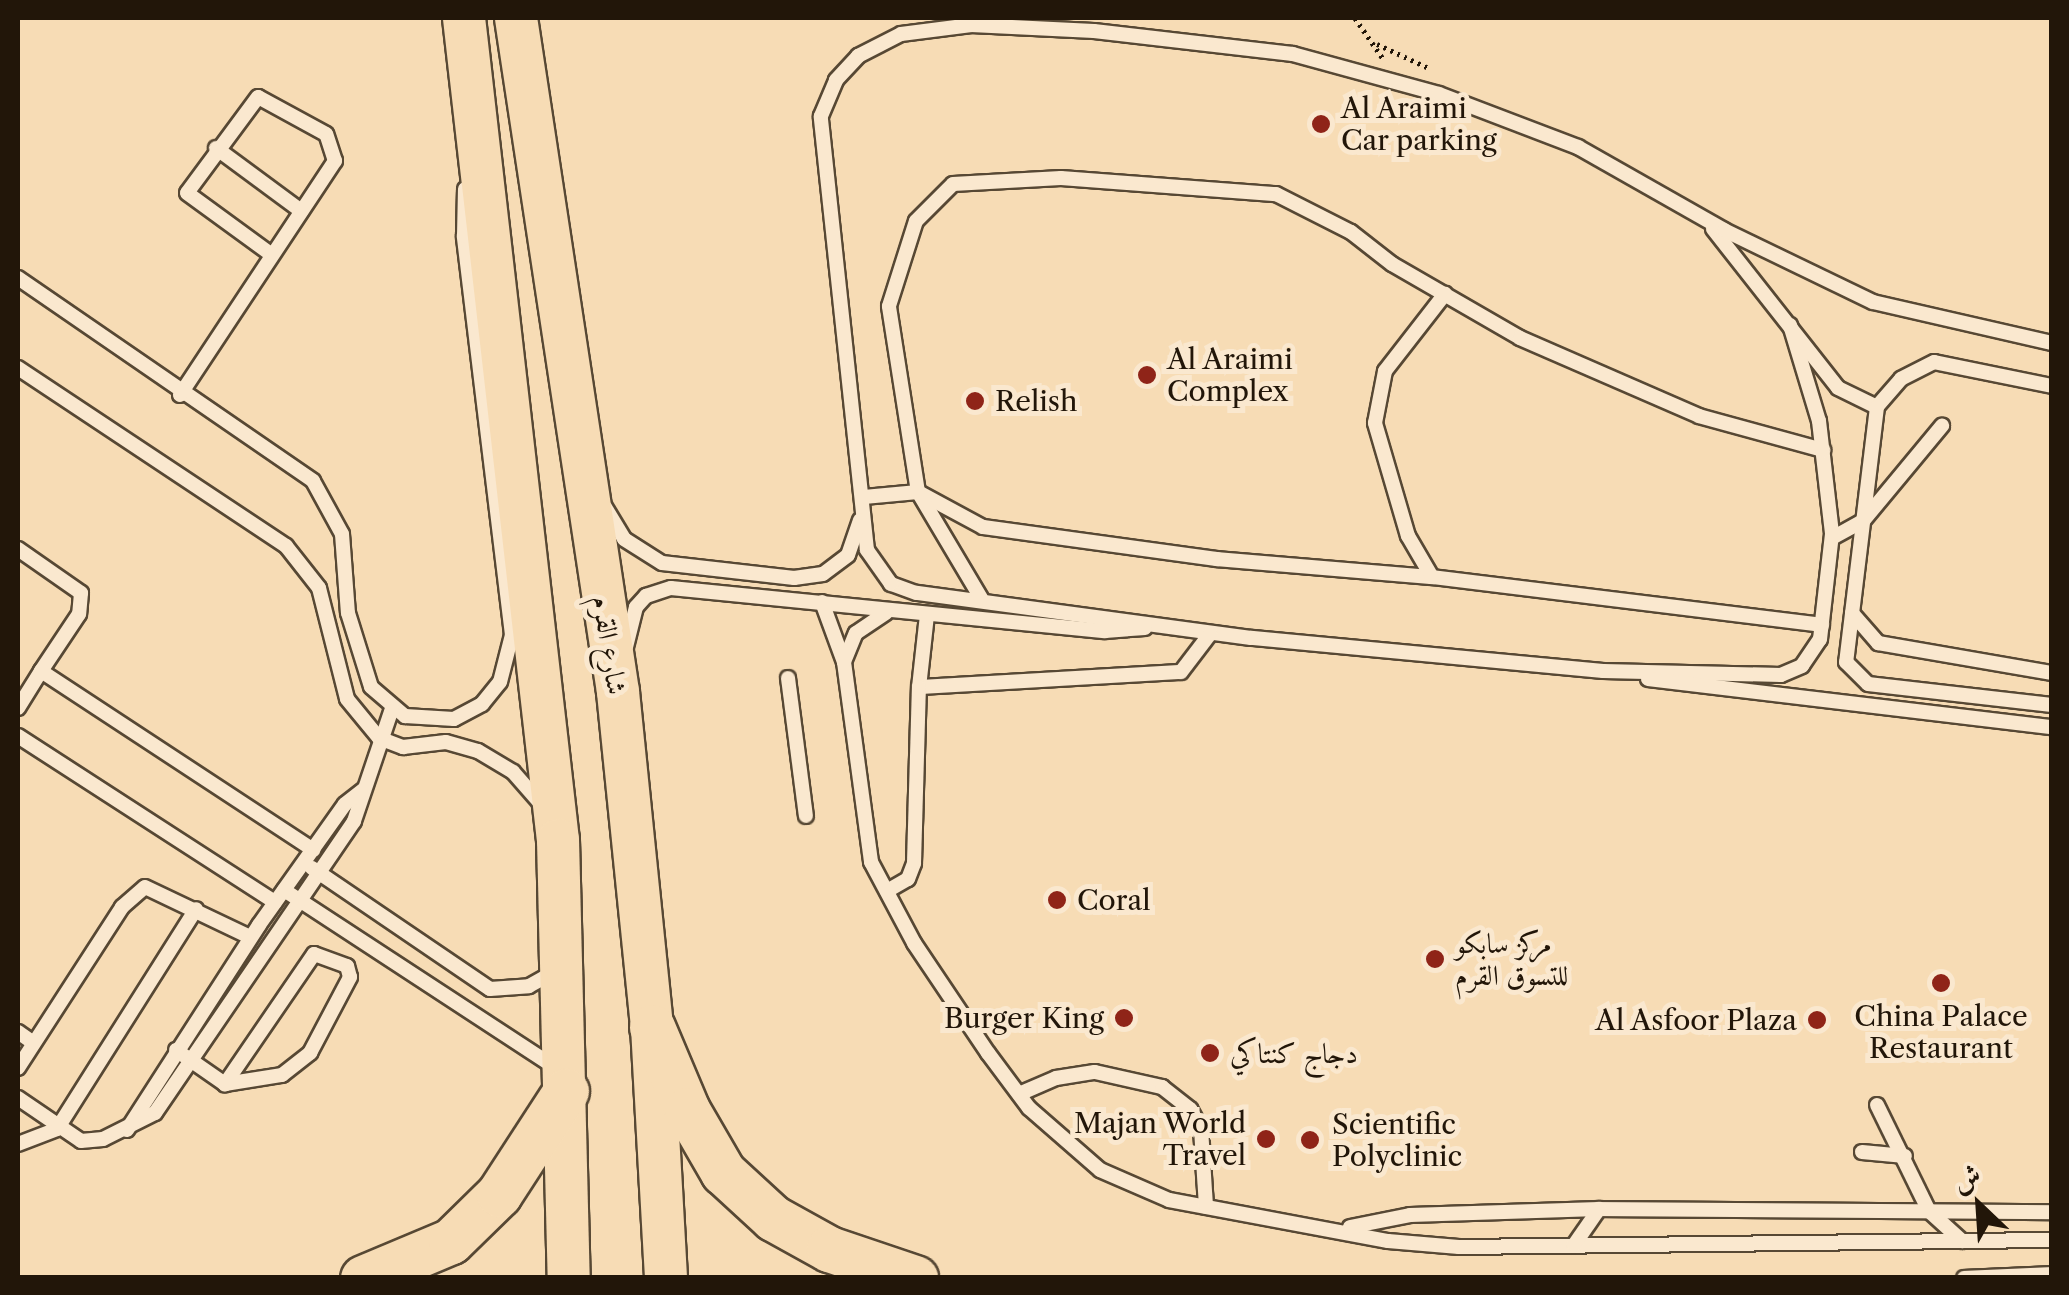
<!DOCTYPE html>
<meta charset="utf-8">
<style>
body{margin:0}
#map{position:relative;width:2069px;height:1295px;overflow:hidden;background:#f7dcb5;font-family:"Libre Caslon Text",Amiri,serif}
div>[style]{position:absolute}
.path>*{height:5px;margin-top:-2.5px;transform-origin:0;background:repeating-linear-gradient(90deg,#221609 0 2.5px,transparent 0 7.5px)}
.roads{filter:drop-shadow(2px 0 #574834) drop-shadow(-2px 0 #574834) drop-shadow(0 2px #574834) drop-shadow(0 -2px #574834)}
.service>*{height:14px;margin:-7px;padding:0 7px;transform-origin:7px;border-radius:7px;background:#fae8cf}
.primary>*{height:42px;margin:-21px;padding:0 21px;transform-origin:21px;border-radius:21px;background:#f7dcb5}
.trunk>*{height:45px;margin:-22.5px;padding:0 22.5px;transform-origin:22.5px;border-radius:22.5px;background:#f7dcb5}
.dots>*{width:28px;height:28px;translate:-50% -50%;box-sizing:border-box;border:5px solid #fae8cf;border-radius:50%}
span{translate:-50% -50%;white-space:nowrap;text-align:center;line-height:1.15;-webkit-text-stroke:10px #fae8cf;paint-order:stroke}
.poi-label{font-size:28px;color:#221609}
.left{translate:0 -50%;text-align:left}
.right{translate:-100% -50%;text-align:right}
.street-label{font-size:28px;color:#221609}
.frame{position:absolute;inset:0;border:20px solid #221609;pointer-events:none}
.north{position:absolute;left:1929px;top:1155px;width:100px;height:100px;-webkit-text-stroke:8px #fae8cf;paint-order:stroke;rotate:335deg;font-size:28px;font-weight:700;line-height:40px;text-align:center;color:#221609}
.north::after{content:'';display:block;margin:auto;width:35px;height:45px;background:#221609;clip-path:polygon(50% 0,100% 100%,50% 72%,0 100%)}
</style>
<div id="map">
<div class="path">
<i style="left:1355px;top:18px;width:51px;rotate:55.4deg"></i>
<i style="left:1377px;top:44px;width:57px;rotate:24.8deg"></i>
</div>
<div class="roads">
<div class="service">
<i style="left:216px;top:148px;width:106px;rotate:36.5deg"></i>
<i style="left:1713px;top:229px;width:202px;rotate:51.8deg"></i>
<i style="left:1838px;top:388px;width:43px;rotate:26deg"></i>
<i style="left:18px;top:278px;width:358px;rotate:34.5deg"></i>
<i style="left:313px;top:481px;width:60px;rotate:61.3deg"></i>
<i style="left:342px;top:534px;width:79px;rotate:85.7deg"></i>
<i style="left:348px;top:613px;width:77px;rotate:72.7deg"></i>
<i style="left:371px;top:687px;width:45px;rotate:40.5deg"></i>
<i style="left:405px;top:716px;width:49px;rotate:3.5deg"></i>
<i style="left:454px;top:719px;width:32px;rotate:-28deg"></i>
<i style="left:482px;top:704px;width:28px;rotate:-51deg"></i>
<i style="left:500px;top:682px;width:49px;rotate:-75.7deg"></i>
<i style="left:512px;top:635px;width:402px;rotate:-96.9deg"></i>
<i style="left:464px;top:236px;width:47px;rotate:-88.8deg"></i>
<i style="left:1790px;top:325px;width:100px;rotate:73.2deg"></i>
<i style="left:1819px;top:421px;width:114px;rotate:83.4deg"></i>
<i style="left:1832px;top:534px;width:106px;rotate:96.5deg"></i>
<i style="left:1820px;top:639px;width:32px;rotate:124deg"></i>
<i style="left:1802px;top:666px;width:23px;rotate:157deg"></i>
<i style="left:1781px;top:675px;width:178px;rotate:-178.7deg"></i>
<i style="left:1603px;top:671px;width:354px;rotate:-174.6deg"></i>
<i style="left:1251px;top:638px;width:338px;rotate:-172.3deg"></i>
<i style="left:916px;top:593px;width:27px;rotate:-160deg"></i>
<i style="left:891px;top:584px;width:42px;rotate:-125.2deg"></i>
<i style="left:867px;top:550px;width:436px;rotate:-96.1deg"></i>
<i style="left:821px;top:116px;width:39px;rotate:-67deg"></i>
<i style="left:836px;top:80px;width:33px;rotate:-47deg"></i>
<i style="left:858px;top:56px;width:48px;rotate:-27.1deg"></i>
<i style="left:901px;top:34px;width:71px;rotate:-7.3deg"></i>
<i style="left:971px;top:25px;width:123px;rotate:2.8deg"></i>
<i style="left:1094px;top:31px;width:200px;rotate:6.6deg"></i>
<i style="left:1293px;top:54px;width:151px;rotate:15.3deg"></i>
<i style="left:1439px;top:94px;width:149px;rotate:20.9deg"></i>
<i style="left:1578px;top:147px;width:168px;rotate:29.6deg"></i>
<i style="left:1724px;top:230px;width:165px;rotate:25.8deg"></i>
<i style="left:1873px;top:302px;width:184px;rotate:12.9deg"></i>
<i style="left:18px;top:368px;width:322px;rotate:33.6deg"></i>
<i style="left:286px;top:546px;width:53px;rotate:51.8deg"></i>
<i style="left:319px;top:588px;width:114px;rotate:75.8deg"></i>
<i style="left:347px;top:699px;width:50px;rotate:50.6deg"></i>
<i style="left:379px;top:738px;width:26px;rotate:21deg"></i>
<i style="left:403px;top:747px;width:43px;rotate:-6.6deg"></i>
<i style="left:446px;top:742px;width:33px;rotate:16deg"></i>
<i style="left:478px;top:751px;width:41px;rotate:31deg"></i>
<i style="left:513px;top:772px;width:44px;rotate:48.7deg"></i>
<i style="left:2052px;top:386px;width:120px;rotate:-168.5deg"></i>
<i style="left:1934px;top:362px;width:37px;rotate:153deg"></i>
<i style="left:1901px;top:379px;width:37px;rotate:131deg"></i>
<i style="left:1877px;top:407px;width:257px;rotate:96.9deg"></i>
<i style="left:1846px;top:662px;width:31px;rotate:45deg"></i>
<i style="left:1868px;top:684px;width:185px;rotate:6.5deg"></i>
<i style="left:180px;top:395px;width:281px;rotate:-56.5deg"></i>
<i style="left:335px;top:161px;width:28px;rotate:-108deg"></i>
<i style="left:326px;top:134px;width:77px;rotate:-151.4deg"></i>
<i style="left:258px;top:97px;width:119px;rotate:126.5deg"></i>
<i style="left:187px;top:193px;width:105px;rotate:36.1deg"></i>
<i style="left:864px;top:497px;width:54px;rotate:-5.3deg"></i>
<i style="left:918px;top:492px;width:74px;rotate:28.3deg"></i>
<i style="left:983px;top:527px;width:236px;rotate:7.8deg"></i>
<i style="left:1217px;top:559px;width:216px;rotate:4.8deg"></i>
<i style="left:1432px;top:577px;width:393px;rotate:7deg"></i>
<i style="left:605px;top:507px;width:37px;rotate:59deg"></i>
<i style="left:624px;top:539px;width:45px;rotate:32.3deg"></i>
<i style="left:662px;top:563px;width:133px;rotate:6.5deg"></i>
<i style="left:794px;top:578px;width:29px;rotate:-8deg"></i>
<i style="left:823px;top:574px;width:31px;rotate:-37deg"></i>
<i style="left:848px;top:555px;width:37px;rotate:-71deg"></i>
<i style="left:1832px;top:538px;width:35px;rotate:-29deg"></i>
<i style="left:1863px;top:521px;width:124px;rotate:-50.3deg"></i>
<i style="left:18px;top:549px;width:77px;rotate:34.9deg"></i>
<i style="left:81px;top:593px;width:21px;rotate:95deg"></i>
<i style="left:79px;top:614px;width:69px;rotate:123.7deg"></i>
<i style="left:1432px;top:577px;width:48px;rotate:-120.3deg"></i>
<i style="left:1408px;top:536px;width:118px;rotate:-106.3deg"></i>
<i style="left:1375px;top:423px;width:53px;rotate:-79.1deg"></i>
<i style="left:1385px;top:371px;width:98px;rotate:-52.1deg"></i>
<i style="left:981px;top:598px;width:123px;rotate:-120.7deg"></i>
<i style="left:918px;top:492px;width:188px;rotate:-98.9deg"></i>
<i style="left:889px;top:306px;width:89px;rotate:-72.4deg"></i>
<i style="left:916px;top:221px;width:52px;rotate:-45deg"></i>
<i style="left:953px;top:184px;width:108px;rotate:-3.2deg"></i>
<i style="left:1061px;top:178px;width:216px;rotate:4.3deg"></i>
<i style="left:1276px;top:194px;width:84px;rotate:26.9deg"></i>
<i style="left:1351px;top:232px;width:52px;rotate:38deg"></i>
<i style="left:1392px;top:264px;width:148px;rotate:30deg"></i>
<i style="left:1520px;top:338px;width:195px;rotate:23.5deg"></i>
<i style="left:1699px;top:416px;width:129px;rotate:15.3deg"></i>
<i style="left:822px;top:602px;width:64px;rotate:69.9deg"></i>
<i style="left:844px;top:662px;width:202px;rotate:82.3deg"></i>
<i style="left:871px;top:862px;width:92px;rotate:62deg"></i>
<i style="left:914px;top:943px;width:133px;rotate:56.1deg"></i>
<i style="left:988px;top:1053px;width:69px;rotate:53.3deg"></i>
<i style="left:1029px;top:1108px;width:94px;rotate:41.1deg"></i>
<i style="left:1100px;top:1170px;width:75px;rotate:23.5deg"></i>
<i style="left:1169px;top:1200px;width:223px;rotate:10.6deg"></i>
<i style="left:1388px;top:1241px;width:71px;rotate:4.8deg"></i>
<i style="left:1459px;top:1247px;width:593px;rotate:-0.68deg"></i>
<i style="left:1852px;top:613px;width:40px;rotate:49deg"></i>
<i style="left:1878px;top:643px;width:177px;rotate:9.8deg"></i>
<i style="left:927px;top:615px;width:72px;rotate:96.3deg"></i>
<i style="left:919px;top:687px;width:262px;rotate:-3.3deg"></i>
<i style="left:1181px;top:672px;width:48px;rotate:-52.7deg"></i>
<i style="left:626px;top:647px;width:41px;rotate:-76deg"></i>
<i style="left:636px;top:607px;width:15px;rotate:-48deg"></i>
<i style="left:646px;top:596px;width:26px;rotate:-18deg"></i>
<i style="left:671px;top:588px;width:436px;rotate:5.7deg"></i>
<i style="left:1105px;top:631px;width:40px;rotate:-4.3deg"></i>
<i style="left:844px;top:662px;width:31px;rotate:-68deg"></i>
<i style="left:856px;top:633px;width:36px;rotate:-34deg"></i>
<i style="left:788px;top:678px;width:139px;rotate:82.6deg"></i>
<i style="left:1648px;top:679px;width:407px;rotate:6.8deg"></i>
<i style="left:18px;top:708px;width:44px;rotate:-58.1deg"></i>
<i style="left:41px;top:671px;width:326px;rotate:33.3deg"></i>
<i style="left:18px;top:736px;width:306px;rotate:32.9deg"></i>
<i style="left:312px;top:868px;width:215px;rotate:34.2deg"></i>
<i style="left:490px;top:989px;width:39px;rotate:-4deg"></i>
<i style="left:529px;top:986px;width:29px;rotate:-29deg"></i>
<i style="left:284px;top:890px;width:324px;rotate:33.2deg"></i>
<i style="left:887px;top:891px;width:24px;rotate:-30deg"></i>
<i style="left:908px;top:879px;width:17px;rotate:-69deg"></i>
<i style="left:914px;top:863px;width:176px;rotate:-88.4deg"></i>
<i style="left:18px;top:1032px;width:19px;rotate:35deg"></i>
<i style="left:176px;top:1050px;width:60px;rotate:34.8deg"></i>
<i style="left:225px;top:1084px;width:58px;rotate:-9deg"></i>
<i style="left:282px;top:1075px;width:36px;rotate:-38deg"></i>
<i style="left:310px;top:1053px;width:86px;rotate:-62.2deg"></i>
<i style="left:350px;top:977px;width:11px;rotate:-105deg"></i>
<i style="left:347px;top:966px;width:35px;rotate:-160deg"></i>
<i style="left:314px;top:954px;width:158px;rotate:124.4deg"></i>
<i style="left:18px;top:1068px;width:192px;rotate:-57.1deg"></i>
<i style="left:122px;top:907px;width:30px;rotate:-41deg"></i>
<i style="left:145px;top:887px;width:116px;rotate:25.5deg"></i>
<i style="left:1019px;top:1094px;width:40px;rotate:-23.4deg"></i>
<i style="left:1056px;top:1078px;width:39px;rotate:-9deg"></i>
<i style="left:1095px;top:1072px;width:69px;rotate:12.6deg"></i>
<i style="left:1162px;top:1087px;width:36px;rotate:38deg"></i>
<i style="left:1190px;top:1109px;width:23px;rotate:61deg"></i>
<i style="left:1201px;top:1129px;width:78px;rotate:86.3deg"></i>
<i style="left:18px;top:1098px;width:76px;rotate:34.3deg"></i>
<i style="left:81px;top:1141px;width:22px;rotate:-5deg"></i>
<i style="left:103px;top:1139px;width:58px;rotate:-26.6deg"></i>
<i style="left:155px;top:1113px;width:353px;rotate:-55.7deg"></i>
<i style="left:354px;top:821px;width:118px;rotate:-71.3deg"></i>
<i style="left:1877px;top:1105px;width:118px;rotate:63.9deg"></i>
<i style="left:1929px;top:1211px;width:45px;rotate:42.3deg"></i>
<i style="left:127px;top:1130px;width:244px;rotate:-57.2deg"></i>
<i style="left:259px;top:925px;width:148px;rotate:-54.6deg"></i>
<i style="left:345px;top:804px;width:24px;rotate:-38deg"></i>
<i style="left:18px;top:1144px;width:42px;rotate:-21deg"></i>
<i style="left:57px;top:1129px;width:260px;rotate:-57.7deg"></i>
<i style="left:1862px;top:1152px;width:43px;rotate:5.3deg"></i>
<i style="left:1350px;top:1227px;width:61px;rotate:-11.3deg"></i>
<i style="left:1410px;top:1215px;width:189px;rotate:-1.8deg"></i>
<i style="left:1599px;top:1209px;width:453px;rotate:0.4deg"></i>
<i style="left:1574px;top:1245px;width:44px;rotate:-55.2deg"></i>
<i style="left:1964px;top:1278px;width:88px;rotate:-2.6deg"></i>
</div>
<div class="primary">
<i style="left:464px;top:18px;width:827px;rotate:83.48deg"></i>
<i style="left:558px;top:840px;width:438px;rotate:88.6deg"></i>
<i style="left:516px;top:18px;width:682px;rotate:81.39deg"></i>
<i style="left:618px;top:692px;width:337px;rotate:84.2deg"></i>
<i style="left:652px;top:1027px;width:251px;rotate:86.8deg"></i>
</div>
<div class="trunk">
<i style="left:652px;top:1027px;width:90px;rotate:67.1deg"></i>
<i style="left:687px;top:1110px;width:72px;rotate:59.9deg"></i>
<i style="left:723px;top:1172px;width:68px;rotate:42.6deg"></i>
<i style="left:773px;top:1218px;width:64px;rotate:29deg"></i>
<i style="left:829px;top:1249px;width:91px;rotate:18.6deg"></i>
<i style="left:363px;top:1278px;width:95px;rotate:-22.8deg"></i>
<i style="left:451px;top:1241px;width:67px;rotate:-44.4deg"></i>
<i style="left:499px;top:1194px;width:123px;rotate:-57deg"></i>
</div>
</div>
<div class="dots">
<i style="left:1321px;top:124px;background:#8f2418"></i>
<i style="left:1147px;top:375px;background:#8f2418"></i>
<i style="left:975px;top:401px;background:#8f2418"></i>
<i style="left:1057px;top:900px;background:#8f2418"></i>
<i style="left:1435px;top:959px;background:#8f2418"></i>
<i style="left:1941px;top:983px;background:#8f2418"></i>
<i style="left:1124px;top:1018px;background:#8f2418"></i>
<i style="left:1817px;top:1020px;background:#8f2418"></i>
<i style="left:1210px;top:1053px;background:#8f2418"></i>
<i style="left:1266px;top:1139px;background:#8f2418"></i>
<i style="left:1310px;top:1140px;background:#8f2418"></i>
</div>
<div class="poi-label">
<span class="left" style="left:1341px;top:124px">Al Araimi<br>Car parking</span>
<span class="left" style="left:1167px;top:375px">Al Araimi<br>Complex</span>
<span class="left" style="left:995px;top:401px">Relish</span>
<span class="left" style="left:1077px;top:900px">Coral</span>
<span class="left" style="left:1455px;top:959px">مركز سابكو<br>للتسوق القرم</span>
<span style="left:1941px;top:1032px">China Palace<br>Restaurant</span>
<span class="right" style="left:1104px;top:1018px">Burger King</span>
<span class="right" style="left:1797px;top:1020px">Al Asfoor Plaza</span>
<span class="left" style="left:1230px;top:1053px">دجاج كنتاكي</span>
<span class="right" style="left:1246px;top:1139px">Majan World<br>Travel</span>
<span class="left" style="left:1332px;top:1140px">Scientific<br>Polyclinic</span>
</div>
<div class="street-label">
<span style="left:610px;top:645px;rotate:81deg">شارع القرم</span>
</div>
<div class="frame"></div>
<div class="north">ش</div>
</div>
